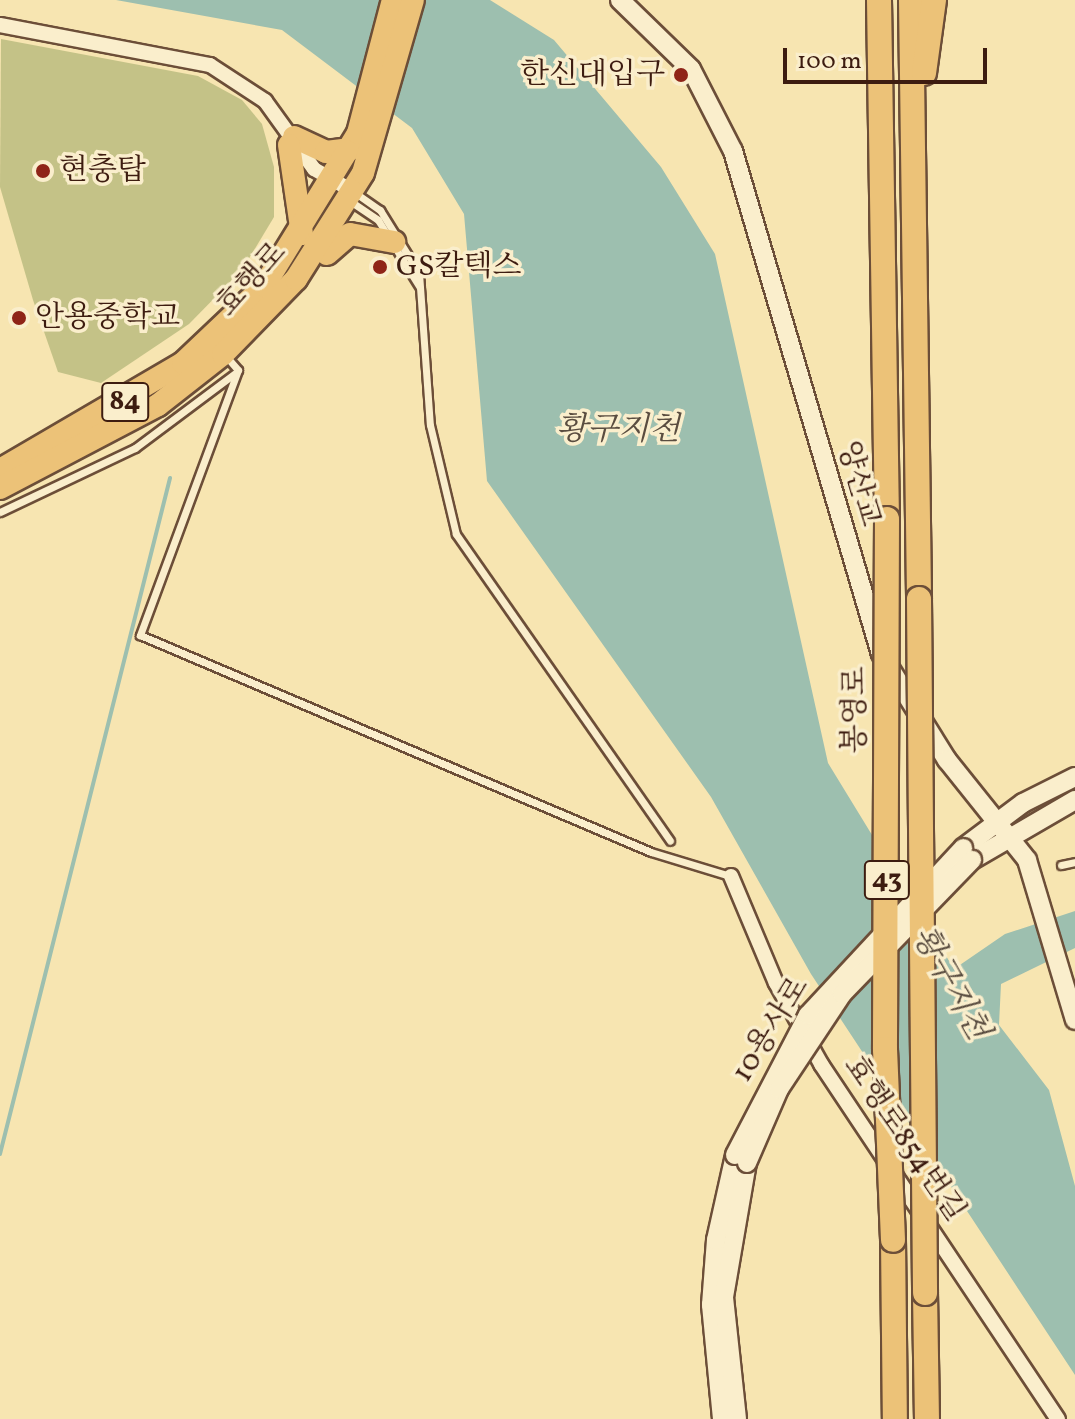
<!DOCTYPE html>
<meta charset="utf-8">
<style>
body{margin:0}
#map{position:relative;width:1075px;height:1419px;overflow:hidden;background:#f7e5b1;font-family:Vollkorn,"Noto Serif KR",serif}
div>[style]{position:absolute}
.green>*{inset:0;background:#c4c287}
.water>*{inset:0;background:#9dbfaf}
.stream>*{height:4px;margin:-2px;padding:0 2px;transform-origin:2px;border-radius:2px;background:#9dbfaf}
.roads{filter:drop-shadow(2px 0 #6c4e38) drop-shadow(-2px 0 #6c4e38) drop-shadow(0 2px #6c4e38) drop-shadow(0 -2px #6c4e38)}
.service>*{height:7px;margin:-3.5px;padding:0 3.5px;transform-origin:3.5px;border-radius:3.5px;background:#faeecc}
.minor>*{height:14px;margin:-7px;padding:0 7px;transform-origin:7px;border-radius:7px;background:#faeecc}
.tertiary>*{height:18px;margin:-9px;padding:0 9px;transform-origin:9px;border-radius:9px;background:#faeecc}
.primary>*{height:22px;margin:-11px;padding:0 11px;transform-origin:11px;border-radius:11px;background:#ecc278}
.trunk>*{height:24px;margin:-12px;padding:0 12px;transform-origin:12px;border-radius:12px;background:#ecc278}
.bridges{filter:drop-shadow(2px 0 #6c4e38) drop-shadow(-2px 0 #6c4e38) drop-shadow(0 2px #6c4e38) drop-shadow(0 -2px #6c4e38)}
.tertiary-bridge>*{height:18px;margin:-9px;padding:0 9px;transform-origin:9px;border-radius:9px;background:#faeecc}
.trunk-bridge>*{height:24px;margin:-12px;padding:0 12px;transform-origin:12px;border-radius:12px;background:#ecc278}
.dots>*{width:22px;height:22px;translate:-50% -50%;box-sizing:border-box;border:4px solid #faeecc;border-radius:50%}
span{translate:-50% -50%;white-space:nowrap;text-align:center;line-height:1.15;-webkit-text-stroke:7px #faeecc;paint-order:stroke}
.shield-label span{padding:2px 6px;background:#faeecc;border:2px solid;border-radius:6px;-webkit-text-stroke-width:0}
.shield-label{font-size:28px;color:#3d1c10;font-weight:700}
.poi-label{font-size:30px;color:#3d1c10}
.right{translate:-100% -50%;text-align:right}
.left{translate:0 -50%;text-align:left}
.street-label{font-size:30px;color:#3d1c10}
.water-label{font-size:32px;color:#5a4d40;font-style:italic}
.scale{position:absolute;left:783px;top:48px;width:204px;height:36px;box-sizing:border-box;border:4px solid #3d1c10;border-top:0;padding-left:10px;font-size:24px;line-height:28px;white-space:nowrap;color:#3d1c10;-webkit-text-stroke:6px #faeecc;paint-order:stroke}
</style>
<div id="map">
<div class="green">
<i style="clip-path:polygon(1px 39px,198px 76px,242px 100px,262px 124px,274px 167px,274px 217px,242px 270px,189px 324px,101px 383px,58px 372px,33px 300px,0 187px)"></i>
</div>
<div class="water">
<i style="clip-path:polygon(116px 0,490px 0,554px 40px,661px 167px,715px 254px,828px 763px,954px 969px,1005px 934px,1075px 911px,1075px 948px,1001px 984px,999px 1025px,1049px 1090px,1075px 1186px,1075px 1375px,811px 974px,711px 797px,487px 481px,464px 214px,412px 128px,282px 30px)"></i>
</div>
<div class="stream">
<i style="left:0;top:1154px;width:697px;rotate:-75.88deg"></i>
</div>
<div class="roads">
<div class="service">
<i style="left:354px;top:192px;width:32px;rotate:35deg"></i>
<i style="left:380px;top:210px;width:74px;rotate:58.2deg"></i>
<i style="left:419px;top:273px;width:152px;rotate:85.9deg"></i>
<i style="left:430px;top:425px;width:112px;rotate:76.6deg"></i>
<i style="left:456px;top:534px;width:374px;rotate:55.1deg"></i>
<i style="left:350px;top:201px;width:34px;rotate:34deg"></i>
<i style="left:378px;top:220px;width:78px;rotate:58.2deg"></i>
<i style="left:225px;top:355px;width:20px;rotate:49deg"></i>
<i style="left:238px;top:370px;width:283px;rotate:110.3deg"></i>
<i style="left:140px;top:635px;width:555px;rotate:23.01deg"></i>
<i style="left:651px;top:852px;width:83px;rotate:16.9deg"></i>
<i style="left:0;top:512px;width:149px;rotate:-25.4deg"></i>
<i style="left:135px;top:448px;width:124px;rotate:-36.8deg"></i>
<i style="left:1061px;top:865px;width:14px;rotate:-12deg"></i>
</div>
<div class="minor">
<i style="left:0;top:25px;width:214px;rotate:10.8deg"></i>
<i style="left:210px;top:65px;width:66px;rotate:33.2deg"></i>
<i style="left:265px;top:101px;width:84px;rotate:54.2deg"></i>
<i style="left:314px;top:169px;width:46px;rotate:29.9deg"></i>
<i style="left:731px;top:876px;width:116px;rotate:67.2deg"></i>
<i style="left:776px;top:983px;width:93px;rotate:60.9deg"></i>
<i style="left:821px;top:1064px;width:427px;rotate:56.3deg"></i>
</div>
<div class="tertiary">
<i style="left:620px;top:0;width:99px;rotate:44.2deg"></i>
<i style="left:691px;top:69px;width:92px;rotate:62.9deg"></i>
<i style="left:733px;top:151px;width:524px;rotate:73.6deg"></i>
<i style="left:881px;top:654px;width:125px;rotate:58.1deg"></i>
<i style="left:947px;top:760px;width:128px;rotate:51.3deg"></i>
<i style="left:1027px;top:860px;width:167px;rotate:73.3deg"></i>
<i style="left:963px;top:848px;width:75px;rotate:-36.9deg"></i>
<i style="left:1023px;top:803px;width:58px;rotate:-26.6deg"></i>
<i style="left:972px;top:860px;width:119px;rotate:-30.2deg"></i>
<i style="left:722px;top:1419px;width:115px;rotate:-95.5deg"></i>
<i style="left:711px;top:1305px;width:65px;rotate:-85.6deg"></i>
<i style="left:716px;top:1240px;width:87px;rotate:-77.4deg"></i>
<i style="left:737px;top:1419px;width:123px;rotate:-96.1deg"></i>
<i style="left:724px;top:1297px;width:136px;rotate:-80.3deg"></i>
</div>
<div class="primary">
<i style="left:294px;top:137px;width:35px;rotate:25deg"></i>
<i style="left:326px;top:152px;width:25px;rotate:-7deg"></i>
<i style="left:289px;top:145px;width:90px;rotate:81.7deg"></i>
<i style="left:327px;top:254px;width:30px;rotate:-41deg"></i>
<i style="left:350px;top:234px;width:45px;rotate:10.3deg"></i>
<i style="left:0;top:470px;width:212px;rotate:-30.3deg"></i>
<i style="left:183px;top:363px;width:112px;rotate:-43.5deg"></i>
<i style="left:264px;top:286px;width:180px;rotate:-58.4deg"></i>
<i style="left:358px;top:133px;width:138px;rotate:-75.3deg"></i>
<i style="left:0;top:488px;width:178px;rotate:-27.7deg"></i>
<i style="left:158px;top:405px;width:83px;rotate:-38.1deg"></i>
<i style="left:223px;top:354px;width:105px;rotate:-45.8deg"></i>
<i style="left:296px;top:279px;width:125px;rotate:-57.7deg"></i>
<i style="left:363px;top:173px;width:180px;rotate:-73.9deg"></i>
</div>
<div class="trunk">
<i style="left:879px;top:0;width:519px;rotate:89.12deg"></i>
<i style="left:911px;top:0;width:599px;rotate:89.23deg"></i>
<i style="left:924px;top:73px;width:74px;rotate:-82.2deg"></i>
<i style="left:893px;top:1240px;width:179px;rotate:89.4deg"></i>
<i style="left:925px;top:1293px;width:126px;rotate:89.1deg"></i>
</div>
</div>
<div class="bridges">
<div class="tertiary-bridge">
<i style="left:735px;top:1155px;width:158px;rotate:-62.5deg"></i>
<i style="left:808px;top:1015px;width:228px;rotate:-47.1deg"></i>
<i style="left:747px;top:1163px;width:81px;rotate:-66.6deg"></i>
<i style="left:779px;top:1089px;width:114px;rotate:-56.4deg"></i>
<i style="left:842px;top:994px;width:187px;rotate:-45.9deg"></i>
</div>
<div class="trunk-bridge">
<i style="left:887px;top:519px;width:530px;rotate:90.22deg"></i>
<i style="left:885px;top:1049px;width:191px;rotate:87.6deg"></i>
<i style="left:919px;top:599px;width:694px;rotate:89.5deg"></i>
</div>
</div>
<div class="dots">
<i style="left:681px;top:75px;background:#8f2418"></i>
<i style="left:43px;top:171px;background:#8f2418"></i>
<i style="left:380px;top:267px;background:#8f2418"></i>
<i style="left:19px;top:318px;background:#8f2418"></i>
</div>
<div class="shield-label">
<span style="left:125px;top:402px">84</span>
<span style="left:887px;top:880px">43</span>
</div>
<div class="poi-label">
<span class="right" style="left:665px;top:75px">한신대입구</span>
<span class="left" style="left:59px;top:171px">현충탑</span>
<span class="left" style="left:396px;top:267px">GS칼텍스</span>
<span class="left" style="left:35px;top:318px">안용중학교</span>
</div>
<div class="street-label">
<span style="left:252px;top:280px;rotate:-48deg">효행로</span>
<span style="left:858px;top:484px;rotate:74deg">양산교</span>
<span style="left:856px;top:710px;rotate:-90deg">봉영로</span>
<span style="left:771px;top:1030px;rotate:-58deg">10용사로</span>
<span style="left:904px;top:1139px;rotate:56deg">효행로854번길</span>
</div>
<div class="water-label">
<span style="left:618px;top:431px">황구지천</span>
<span style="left:949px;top:984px;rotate:61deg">황구지천</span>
</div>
<div class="scale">100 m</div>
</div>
